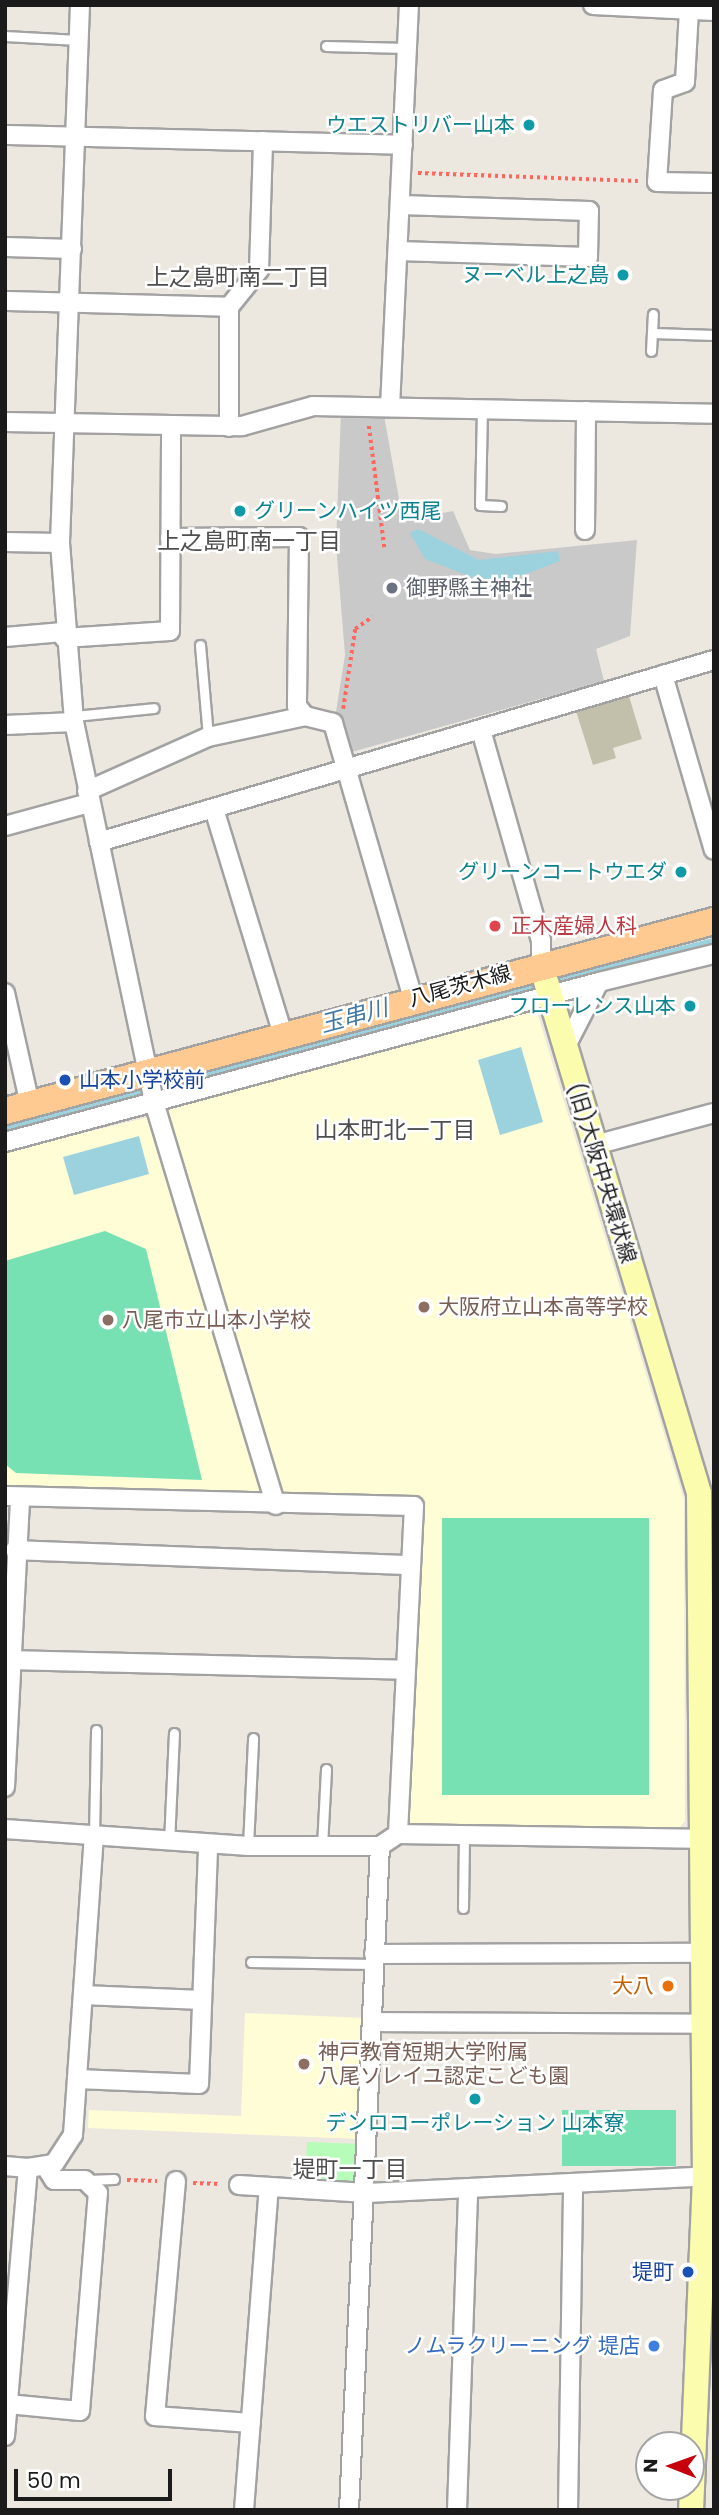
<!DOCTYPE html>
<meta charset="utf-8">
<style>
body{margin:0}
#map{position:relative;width:719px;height:2515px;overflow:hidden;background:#ede8df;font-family:Poppins,"Noto Sans JP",sans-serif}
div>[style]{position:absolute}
.education>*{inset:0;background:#fffdd6}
.religious>*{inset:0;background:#c9c9c9}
.construction>*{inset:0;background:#c2c0aa}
.park>*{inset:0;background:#b7fcb9}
.pitch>*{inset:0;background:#78e1b3}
.water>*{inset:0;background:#9cd2de}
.stream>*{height:6px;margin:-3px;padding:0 3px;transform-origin:3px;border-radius:3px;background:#9cd2de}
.path>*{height:3.5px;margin-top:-1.75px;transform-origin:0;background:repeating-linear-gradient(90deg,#ff665e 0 3.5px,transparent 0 7px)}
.roads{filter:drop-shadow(2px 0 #a2a2a2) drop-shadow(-2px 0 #a2a2a2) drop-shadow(0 2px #a2a2a2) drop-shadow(0 -2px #a2a2a2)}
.lane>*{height:9px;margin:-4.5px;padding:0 4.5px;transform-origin:4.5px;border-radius:4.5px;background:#fff}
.street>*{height:18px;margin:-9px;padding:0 9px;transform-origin:9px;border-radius:9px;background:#fff}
.secondary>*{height:24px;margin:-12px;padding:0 12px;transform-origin:12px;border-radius:12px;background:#fcfcae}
.primary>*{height:26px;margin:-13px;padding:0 13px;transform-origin:13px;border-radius:13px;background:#ffca92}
.dots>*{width:19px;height:19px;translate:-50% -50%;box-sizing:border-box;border:4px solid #fff;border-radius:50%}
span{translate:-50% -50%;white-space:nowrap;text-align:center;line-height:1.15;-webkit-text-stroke:5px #fff;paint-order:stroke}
.culture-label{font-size:21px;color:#0d838f}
.right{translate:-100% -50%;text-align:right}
.left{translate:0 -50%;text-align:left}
.worship-label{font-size:21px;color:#5b616d}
.health-label{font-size:21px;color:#be3a42}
.street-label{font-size:21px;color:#1b1b1b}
.transit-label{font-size:21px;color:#164399}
.education-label{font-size:21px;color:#785e54}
.food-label{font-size:21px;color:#c56008}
.shop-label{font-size:21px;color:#366cbe}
.neighbourhood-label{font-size:23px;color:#4e4e4e}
.water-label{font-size:23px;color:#4179a5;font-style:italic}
.frame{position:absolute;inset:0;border:7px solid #1b1b1b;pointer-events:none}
.north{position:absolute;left:635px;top:2431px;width:70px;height:70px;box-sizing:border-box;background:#fff;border:2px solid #a4a4a4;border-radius:50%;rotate:271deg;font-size:19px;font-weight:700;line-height:28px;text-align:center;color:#1b1b1b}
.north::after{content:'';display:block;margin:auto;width:24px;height:32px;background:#c5000b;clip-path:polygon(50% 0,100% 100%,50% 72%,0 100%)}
.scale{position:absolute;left:14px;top:2469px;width:158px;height:32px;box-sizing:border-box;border:4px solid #1b1b1b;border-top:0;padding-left:9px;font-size:21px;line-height:24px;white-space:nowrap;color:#1b1b1b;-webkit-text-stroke:5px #fff;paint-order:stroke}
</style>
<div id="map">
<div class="education">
<i style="clip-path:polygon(535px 1005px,684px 1500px,685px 1821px,678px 1829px,408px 1824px,403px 1818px,422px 1499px,277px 1497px,165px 1118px,169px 1109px)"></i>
<i style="clip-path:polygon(149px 1117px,264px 1501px,5px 1488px,5px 1152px)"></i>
<i style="clip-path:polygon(245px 2013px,366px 2018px,361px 2139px,88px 2128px,89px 2110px,241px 2116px)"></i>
</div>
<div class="religious">
<i style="clip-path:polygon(383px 410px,403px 521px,453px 511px,470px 550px,496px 554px,637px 540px,630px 636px,596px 649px,604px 681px,348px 753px,335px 718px,345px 655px,336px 544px,341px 411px)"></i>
</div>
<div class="construction">
<i style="clip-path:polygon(628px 693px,642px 739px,613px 748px,616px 758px,593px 765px,576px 711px)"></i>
</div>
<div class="park">
<i style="clip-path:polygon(307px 2142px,363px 2144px,361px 2172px,354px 2181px,305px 2179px)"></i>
</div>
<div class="pitch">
<i style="clip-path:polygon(105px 1231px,146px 1249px,202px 1480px,16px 1473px,5px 1464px,5px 1261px)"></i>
<i style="clip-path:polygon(442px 1518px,649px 1518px,649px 1795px,442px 1795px)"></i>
<i style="clip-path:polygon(562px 2110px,676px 2110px,676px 2166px,562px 2166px)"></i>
</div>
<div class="water">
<i style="clip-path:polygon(418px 529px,479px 560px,558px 551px,560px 561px,505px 582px,482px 581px,425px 559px,410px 533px)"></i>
<i style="clip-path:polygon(521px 1047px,543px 1122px,500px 1135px,478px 1060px)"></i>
<i style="clip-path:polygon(139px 1136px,149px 1174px,74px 1195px,63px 1157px)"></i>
</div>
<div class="stream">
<i style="left:553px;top:982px;width:166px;rotate:-14.3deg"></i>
<i style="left:5px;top:1130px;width:556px;rotate:-15.11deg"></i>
</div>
<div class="path">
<i style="left:418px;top:173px;width:220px;rotate:2.1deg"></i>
<i style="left:369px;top:426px;width:126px;rotate:82.7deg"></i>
<i style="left:343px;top:709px;width:81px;rotate:-81.5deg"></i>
<i style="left:355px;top:629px;width:21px;rotate:-35deg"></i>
<i style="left:127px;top:2180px;width:30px;rotate:2deg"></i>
<i style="left:193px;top:2183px;width:27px;rotate:2deg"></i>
</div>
<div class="roads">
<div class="lane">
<i style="left:5px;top:36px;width:73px;rotate:3.1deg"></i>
<i style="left:326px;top:46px;width:81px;rotate:1.4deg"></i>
<i style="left:653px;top:333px;width:61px;rotate:1.9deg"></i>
<i style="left:651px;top:351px;width:37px;rotate:-87deg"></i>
<i style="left:482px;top:409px;width:96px;rotate:91.2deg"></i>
<i style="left:480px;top:505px;width:21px;rotate:3deg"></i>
<i style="left:200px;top:645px;width:92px;rotate:85deg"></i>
<i style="left:74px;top:716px;width:80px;rotate:-5.7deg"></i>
<i style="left:94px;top:1837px;width:107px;rotate:-88.9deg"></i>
<i style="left:169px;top:1843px;width:110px;rotate:-87.4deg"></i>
<i style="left:248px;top:1846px;width:108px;rotate:-87.3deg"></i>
<i style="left:322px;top:1846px;width:77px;rotate:-87deg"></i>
<i style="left:463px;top:1908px;width:73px;rotate:-89.2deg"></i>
<i style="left:251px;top:1962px;width:123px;rotate:0.9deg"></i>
<i style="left:87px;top:2180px;width:27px;rotate:-2deg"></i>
</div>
<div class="street">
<i style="left:80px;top:5px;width:538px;rotate:92.13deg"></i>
<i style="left:60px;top:543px;width:180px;rotate:85.5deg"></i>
<i style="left:74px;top:722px;width:388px;rotate:78.1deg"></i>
<i style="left:154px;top:1102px;width:421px;rotate:73.2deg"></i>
<i style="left:593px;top:5px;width:121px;rotate:2.8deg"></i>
<i style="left:689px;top:10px;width:72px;rotate:93.2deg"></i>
<i style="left:685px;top:82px;width:23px;rotate:160deg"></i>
<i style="left:663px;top:90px;width:92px;rotate:93.7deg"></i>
<i style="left:657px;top:182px;width:57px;rotate:1deg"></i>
<i style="left:5px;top:135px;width:398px;rotate:1.4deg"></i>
<i style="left:5px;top:247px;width:67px;rotate:1.7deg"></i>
<i style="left:398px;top:251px;width:190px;rotate:1.8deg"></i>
<i style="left:588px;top:257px;width:46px;rotate:-88.8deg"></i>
<i style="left:589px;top:211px;width:189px;rotate:-178.2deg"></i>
<i style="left:5px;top:301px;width:224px;rotate:1.5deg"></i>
<i style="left:390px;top:407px;width:402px;rotate:-87.3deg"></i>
<i style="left:5px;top:422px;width:237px;rotate:1deg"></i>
<i style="left:242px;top:426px;width:74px;rotate:-15.7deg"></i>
<i style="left:313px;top:406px;width:401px;rotate:1.1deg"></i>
<i style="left:229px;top:427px;width:120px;rotate:-90deg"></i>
<i style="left:229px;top:307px;width:48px;rotate:-51deg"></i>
<i style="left:259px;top:270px;width:129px;rotate:-88.2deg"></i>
<i style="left:585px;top:530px;width:119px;rotate:-89.5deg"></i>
<i style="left:170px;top:538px;width:129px;rotate:-0.4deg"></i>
<i style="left:299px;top:537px;width:169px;rotate:90.7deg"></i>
<i style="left:297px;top:706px;width:13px;rotate:51deg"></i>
<i style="left:305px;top:716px;width:29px;rotate:14deg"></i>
<i style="left:333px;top:723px;width:287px;rotate:73.8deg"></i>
<i style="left:5px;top:542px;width:55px;rotate:1deg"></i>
<i style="left:5px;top:637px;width:58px;rotate:-4.9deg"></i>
<i style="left:64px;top:638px;width:106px;rotate:-3.8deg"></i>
<i style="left:170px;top:631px;width:202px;rotate:-89.7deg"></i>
<i style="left:663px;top:675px;width:182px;rotate:73.8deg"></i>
<i style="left:5px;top:725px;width:69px;rotate:-2.5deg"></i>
<i style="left:481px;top:730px;width:218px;rotate:74.1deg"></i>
<i style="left:541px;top:940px;width:25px;rotate:90deg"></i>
<i style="left:87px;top:791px;width:133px;rotate:-24.1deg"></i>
<i style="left:208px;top:737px;width:99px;rotate:-12.2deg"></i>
<i style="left:214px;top:809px;width:235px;rotate:73deg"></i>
<i style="left:5px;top:826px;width:87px;rotate:-15.3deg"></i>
<i style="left:99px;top:842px;width:641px;rotate:-16.49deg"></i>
<i style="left:5px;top:993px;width:115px;rotate:77.4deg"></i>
<i style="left:564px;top:1050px;width:76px;rotate:-62.8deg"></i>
<i style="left:599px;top:982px;width:118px;rotate:-13.7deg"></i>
<i style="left:5px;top:1142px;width:615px;rotate:-15.08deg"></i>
<i style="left:595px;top:1145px;width:123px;rotate:-15.1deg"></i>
<i style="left:5px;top:1496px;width:409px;rotate:1.4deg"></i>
<i style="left:414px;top:1506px;width:328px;rotate:92.8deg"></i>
<i style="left:15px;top:1550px;width:395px;rotate:2.2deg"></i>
<i style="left:5px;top:1660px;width:401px;rotate:1.4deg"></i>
<i style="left:5px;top:1787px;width:290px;rotate:-87deg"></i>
<i style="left:5px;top:1829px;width:244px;rotate:4deg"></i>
<i style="left:248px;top:1846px;width:132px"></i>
<i style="left:380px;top:1846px;width:22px;rotate:-34deg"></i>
<i style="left:398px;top:1834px;width:313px;rotate:0.9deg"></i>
<i style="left:374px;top:1954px;width:330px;rotate:-0.2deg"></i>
<i style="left:83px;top:1995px;width:119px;rotate:2.4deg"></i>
<i style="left:372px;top:2022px;width:332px;rotate:0.3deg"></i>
<i style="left:77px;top:2079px;width:122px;rotate:2.3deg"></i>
<i style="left:199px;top:2084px;width:239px;rotate:-87.8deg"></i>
<i style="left:5px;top:2166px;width:23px;rotate:5deg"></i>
<i style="left:176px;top:2181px;width:236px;rotate:95.1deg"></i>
<i style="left:155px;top:2416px;width:96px;rotate:4.2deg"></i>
<i style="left:239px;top:2185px;width:128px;rotate:3.6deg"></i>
<i style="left:367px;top:2193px;width:347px;rotate:-2.8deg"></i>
<i style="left:8px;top:2404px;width:72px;rotate:5.6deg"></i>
<i style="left:80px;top:2411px;width:219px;rotate:-85.3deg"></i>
<i style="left:98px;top:2193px;width:18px;rotate:-135deg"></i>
<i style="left:85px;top:2180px;width:31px;rotate:180deg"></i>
<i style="left:54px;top:2180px;width:15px;rotate:-122deg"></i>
<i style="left:5px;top:2436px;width:269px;rotate:-85.1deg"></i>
<i style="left:28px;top:2168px;width:26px;rotate:-9deg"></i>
<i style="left:54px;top:2164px;width:35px;rotate:-57deg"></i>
<i style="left:73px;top:2135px;width:299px;rotate:-86deg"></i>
<i style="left:244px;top:2510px;width:324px;rotate:-85.6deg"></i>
<i style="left:349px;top:2510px;width:665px;rotate:-87.33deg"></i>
<i style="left:457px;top:2510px;width:322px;rotate:-88deg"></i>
<i style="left:568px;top:2510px;width:327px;rotate:-89.1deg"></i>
</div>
<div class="secondary">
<i style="left:541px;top:965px;width:551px;rotate:73.34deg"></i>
<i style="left:699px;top:1493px;width:684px;rotate:89.5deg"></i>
<i style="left:705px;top:2177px;width:333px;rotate:92.4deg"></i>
</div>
<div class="primary">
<i style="left:5px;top:1111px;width:734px;rotate:-15deg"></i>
</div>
</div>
<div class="dots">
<i style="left:529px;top:125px;background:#0f9aa8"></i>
<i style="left:623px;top:275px;background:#0f9aa8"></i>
<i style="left:240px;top:511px;background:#0f9aa8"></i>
<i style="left:392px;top:588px;background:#6b7280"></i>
<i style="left:681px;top:872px;background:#0f9aa8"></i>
<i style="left:495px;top:926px;background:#e0444e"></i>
<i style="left:690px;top:1006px;background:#0f9aa8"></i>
<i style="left:65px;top:1080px;background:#1a4fb4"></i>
<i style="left:424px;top:1307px;background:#8d6e63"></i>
<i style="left:108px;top:1320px;background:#8d6e63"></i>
<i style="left:668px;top:1986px;background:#e8710a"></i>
<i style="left:304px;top:2064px;background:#8d6e63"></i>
<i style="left:475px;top:2099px;background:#0f9aa8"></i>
<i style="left:688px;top:2272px;background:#1a4fb4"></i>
<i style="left:654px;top:2346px;background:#3f7fe0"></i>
</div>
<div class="culture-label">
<span class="right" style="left:515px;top:125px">ウエストリバー山本</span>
<span class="right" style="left:609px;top:275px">ヌーベル上之島</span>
<span class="left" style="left:254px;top:511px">グリーンハイツ西尾</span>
<span class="right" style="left:667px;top:872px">グリーンコートウエダ</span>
<span class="right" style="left:676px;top:1006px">フローレンス山本</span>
<span style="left:475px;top:2123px">デンロコーポレーション 山本寮</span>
</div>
<div class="worship-label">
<span class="left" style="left:406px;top:588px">御野縣主神社</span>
</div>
<div class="health-label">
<span class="left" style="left:511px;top:926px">正木産婦人科</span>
</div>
<div class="street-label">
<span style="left:460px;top:986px;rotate:-15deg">八尾茨木線</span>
<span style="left:602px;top:1173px;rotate:73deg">(旧)大阪中央環状線</span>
</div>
<div class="transit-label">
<span class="left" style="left:79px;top:1080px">山本小学校前</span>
<span class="right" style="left:674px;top:2272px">堤町</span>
</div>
<div class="education-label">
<span class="left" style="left:438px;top:1307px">大阪府立山本高等学校</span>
<span class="left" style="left:122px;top:1320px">八尾市立山本小学校</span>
<span class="left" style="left:318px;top:2064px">神戸教育短期大学附属<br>八尾ソレイユ認定こども園</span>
</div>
<div class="food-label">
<span class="right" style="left:654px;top:1986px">大八</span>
</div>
<div class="shop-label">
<span class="right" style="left:640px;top:2346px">ノムラクリーニング 堤店</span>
</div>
<div class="neighbourhood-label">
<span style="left:238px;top:277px">上之島町南二丁目</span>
<span style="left:249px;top:541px">上之島町南一丁目</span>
<span style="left:395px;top:1130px">山本町北一丁目</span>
<span style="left:350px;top:2169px">堤町一丁目</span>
</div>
<div class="water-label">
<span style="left:354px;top:1016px;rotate:-15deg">玉串川</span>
</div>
<div class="frame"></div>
<div class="north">N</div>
<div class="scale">50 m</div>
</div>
